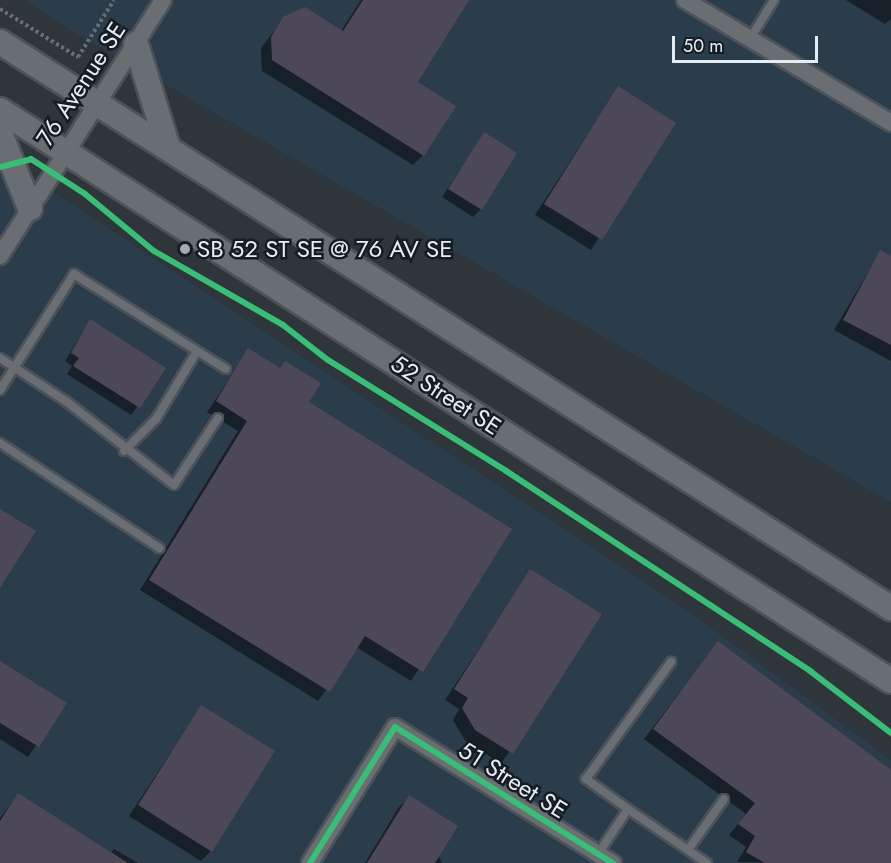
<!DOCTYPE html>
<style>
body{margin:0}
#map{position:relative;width:891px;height:863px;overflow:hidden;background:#2e353b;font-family:Jost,sans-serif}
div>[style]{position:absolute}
.built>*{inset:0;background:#2b3c4b}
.shadow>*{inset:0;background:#0007}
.building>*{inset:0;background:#4c4858}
.path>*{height:4px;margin-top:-2px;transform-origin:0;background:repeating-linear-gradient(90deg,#696e72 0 3px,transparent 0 6px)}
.roads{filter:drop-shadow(2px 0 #4d5258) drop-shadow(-2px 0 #4d5258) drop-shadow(0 2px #4d5258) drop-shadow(0 -2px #4d5258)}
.service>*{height:8px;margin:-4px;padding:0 4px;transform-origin:4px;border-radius:4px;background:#696e73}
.minor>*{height:16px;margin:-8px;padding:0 8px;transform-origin:8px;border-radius:8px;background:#696e73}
.secondary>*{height:24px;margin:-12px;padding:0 12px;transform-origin:12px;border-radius:12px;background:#696e73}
.cycleway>*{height:6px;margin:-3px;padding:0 3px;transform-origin:3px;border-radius:3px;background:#3abd76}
.dots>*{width:16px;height:16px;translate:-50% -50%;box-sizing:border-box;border:3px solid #161c21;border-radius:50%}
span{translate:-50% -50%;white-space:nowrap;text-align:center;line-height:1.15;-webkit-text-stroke:5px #161c21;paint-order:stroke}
.street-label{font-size:24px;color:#e4ecf4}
.poi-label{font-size:24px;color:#e4ecf4}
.left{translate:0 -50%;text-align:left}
.scale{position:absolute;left:672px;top:36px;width:146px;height:27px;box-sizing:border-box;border:3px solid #e4ecf4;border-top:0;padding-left:8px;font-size:18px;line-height:21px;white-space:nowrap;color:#e4ecf4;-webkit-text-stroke:4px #161c21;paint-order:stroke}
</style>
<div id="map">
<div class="built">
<i style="clip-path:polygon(24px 0,891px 0,891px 502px,81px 36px)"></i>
<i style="clip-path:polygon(0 157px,692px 614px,891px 760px,891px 863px,0 863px)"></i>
</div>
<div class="shadow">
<i style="clip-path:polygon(361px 0,467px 0,416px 82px,423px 155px,413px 165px,262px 71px,261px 48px,284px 18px,341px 31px)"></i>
<i style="clip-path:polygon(846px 0,891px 0,891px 19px,885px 24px)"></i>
<i style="clip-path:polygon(618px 88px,674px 123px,591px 250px,535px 215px)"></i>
<i style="clip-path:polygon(484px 134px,481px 209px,473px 217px,442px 197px)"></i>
<i style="clip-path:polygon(880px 252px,891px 258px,891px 361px,834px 330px)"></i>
<i style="clip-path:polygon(90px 321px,164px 368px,131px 415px,67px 374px,72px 366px,65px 361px)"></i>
<i style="clip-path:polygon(249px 350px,307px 403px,510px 529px,411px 681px,356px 647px,318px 701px,140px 590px,238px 431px,207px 412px)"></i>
<i style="clip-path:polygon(531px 571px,599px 615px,501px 764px,465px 740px,453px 720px,459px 709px,445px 700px)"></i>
<i style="clip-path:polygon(718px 643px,891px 772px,891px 863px,737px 862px,746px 847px,729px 835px,746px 814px,644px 739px)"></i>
<i style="clip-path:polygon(0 663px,65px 703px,28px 757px,0 739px)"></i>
<i style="clip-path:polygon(201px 707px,211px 851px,201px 861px,129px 816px)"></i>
<i style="clip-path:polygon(18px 795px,110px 854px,114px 849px,138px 863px,0 863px,0 818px)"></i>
<i style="clip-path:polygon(410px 797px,442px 863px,365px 863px,399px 807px)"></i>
</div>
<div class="building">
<i style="clip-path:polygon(363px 0,469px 0,418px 82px,456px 106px,424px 156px,272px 60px,271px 37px,283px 17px,305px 7px,343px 31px)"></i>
<i style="clip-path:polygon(618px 86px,676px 123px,602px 240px,544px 204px)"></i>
<i style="clip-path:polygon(484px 132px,517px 153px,482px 210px,448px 189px)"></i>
<i style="clip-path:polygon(880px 250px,891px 256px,891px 345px,843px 320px)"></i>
<i style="clip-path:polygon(90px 319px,166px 368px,140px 408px,73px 366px,79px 358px,71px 353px)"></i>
<i style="clip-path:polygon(248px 348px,280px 368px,285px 361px,321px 383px,309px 402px,512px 529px,423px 672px,365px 636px,330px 692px,149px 580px,247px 421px,216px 401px)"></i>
<i style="clip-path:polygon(0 509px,36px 531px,0 588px)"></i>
<i style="clip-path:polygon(530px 569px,602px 614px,513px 754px,475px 730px,462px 708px,468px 698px,454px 689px)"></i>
<i style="clip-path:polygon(718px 641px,891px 770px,891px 863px,765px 863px,746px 852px,755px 836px,738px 824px,755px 803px,653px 729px)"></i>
<i style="clip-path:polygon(0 661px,67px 703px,39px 747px,0 723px)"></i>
<i style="clip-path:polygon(201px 705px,275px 751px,212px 852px,138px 805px)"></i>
<i style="clip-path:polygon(18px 793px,128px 863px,0 863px,0 821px)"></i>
<i style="clip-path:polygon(409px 795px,458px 826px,435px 863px,367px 863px)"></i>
</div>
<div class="path">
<i style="left:0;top:9px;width:92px;rotate:31.6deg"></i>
<i style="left:78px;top:57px;width:67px;rotate:-57.7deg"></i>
</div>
<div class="roads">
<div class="service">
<i style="left:750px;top:39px;width:46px;rotate:-58.4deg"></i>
<i style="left:0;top:358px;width:80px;rotate:33.3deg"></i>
<i style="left:67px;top:402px;width:135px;rotate:37.8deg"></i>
<i style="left:174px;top:485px;width:80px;rotate:-56.7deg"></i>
<i style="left:0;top:390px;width:138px;rotate:-57.5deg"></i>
<i style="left:74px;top:274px;width:179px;rotate:32deg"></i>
<i style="left:0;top:443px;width:191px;rotate:33.4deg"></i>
<i style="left:124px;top:451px;width:45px;rotate:-45deg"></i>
<i style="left:156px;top:419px;width:79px;rotate:-58.9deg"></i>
<i style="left:628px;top:809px;width:52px;rotate:-144.5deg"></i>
<i style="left:586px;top:779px;width:145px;rotate:-54deg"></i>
<i style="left:688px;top:850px;width:62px;rotate:-54.8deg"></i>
<i style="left:598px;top:854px;width:54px;rotate:-56.3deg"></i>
<i style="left:628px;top:809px;width:96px;rotate:34.4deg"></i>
</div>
<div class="minor">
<i style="left:685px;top:0;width:240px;rotate:30.8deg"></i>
<i style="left:0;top:256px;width:303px;rotate:-57.5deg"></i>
<i style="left:310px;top:863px;width:160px;rotate:-58deg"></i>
<i style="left:395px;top:727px;width:257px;rotate:32deg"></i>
</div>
<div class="secondary">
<i style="left:0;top:42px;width:1056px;rotate:32.43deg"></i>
<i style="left:136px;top:44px;width:106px;rotate:72.9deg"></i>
<i style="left:0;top:110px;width:1058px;rotate:32.65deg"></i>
<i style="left:0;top:133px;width:81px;rotate:68.2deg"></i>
</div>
</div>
<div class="cycleway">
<i style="left:0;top:167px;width:32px;rotate:-14deg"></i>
<i style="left:31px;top:159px;width:64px;rotate:32.9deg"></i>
<i style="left:85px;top:194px;width:89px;rotate:39.6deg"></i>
<i style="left:154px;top:251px;width:149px;rotate:29.8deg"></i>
<i style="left:283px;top:325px;width:57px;rotate:37.9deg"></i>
<i style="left:328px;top:360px;width:210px;rotate:31.9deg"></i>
<i style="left:506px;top:471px;width:364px;rotate:33.3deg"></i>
<i style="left:810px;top:671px;width:102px;rotate:37.4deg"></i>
<i style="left:310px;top:863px;width:160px;rotate:-58deg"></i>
<i style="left:395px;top:727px;width:257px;rotate:32deg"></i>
</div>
<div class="dots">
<i style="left:185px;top:249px;background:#a4acb3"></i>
</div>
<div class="street-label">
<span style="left:81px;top:84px;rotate:-57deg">76 Avenue SE</span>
<span style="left:446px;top:395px;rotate:33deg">52 Street SE</span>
<span style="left:513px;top:780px;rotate:32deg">51 Street SE</span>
</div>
<div class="poi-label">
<span class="left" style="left:197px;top:249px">SB 52 ST SE @ 76 AV SE</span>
</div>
<div class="scale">50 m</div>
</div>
